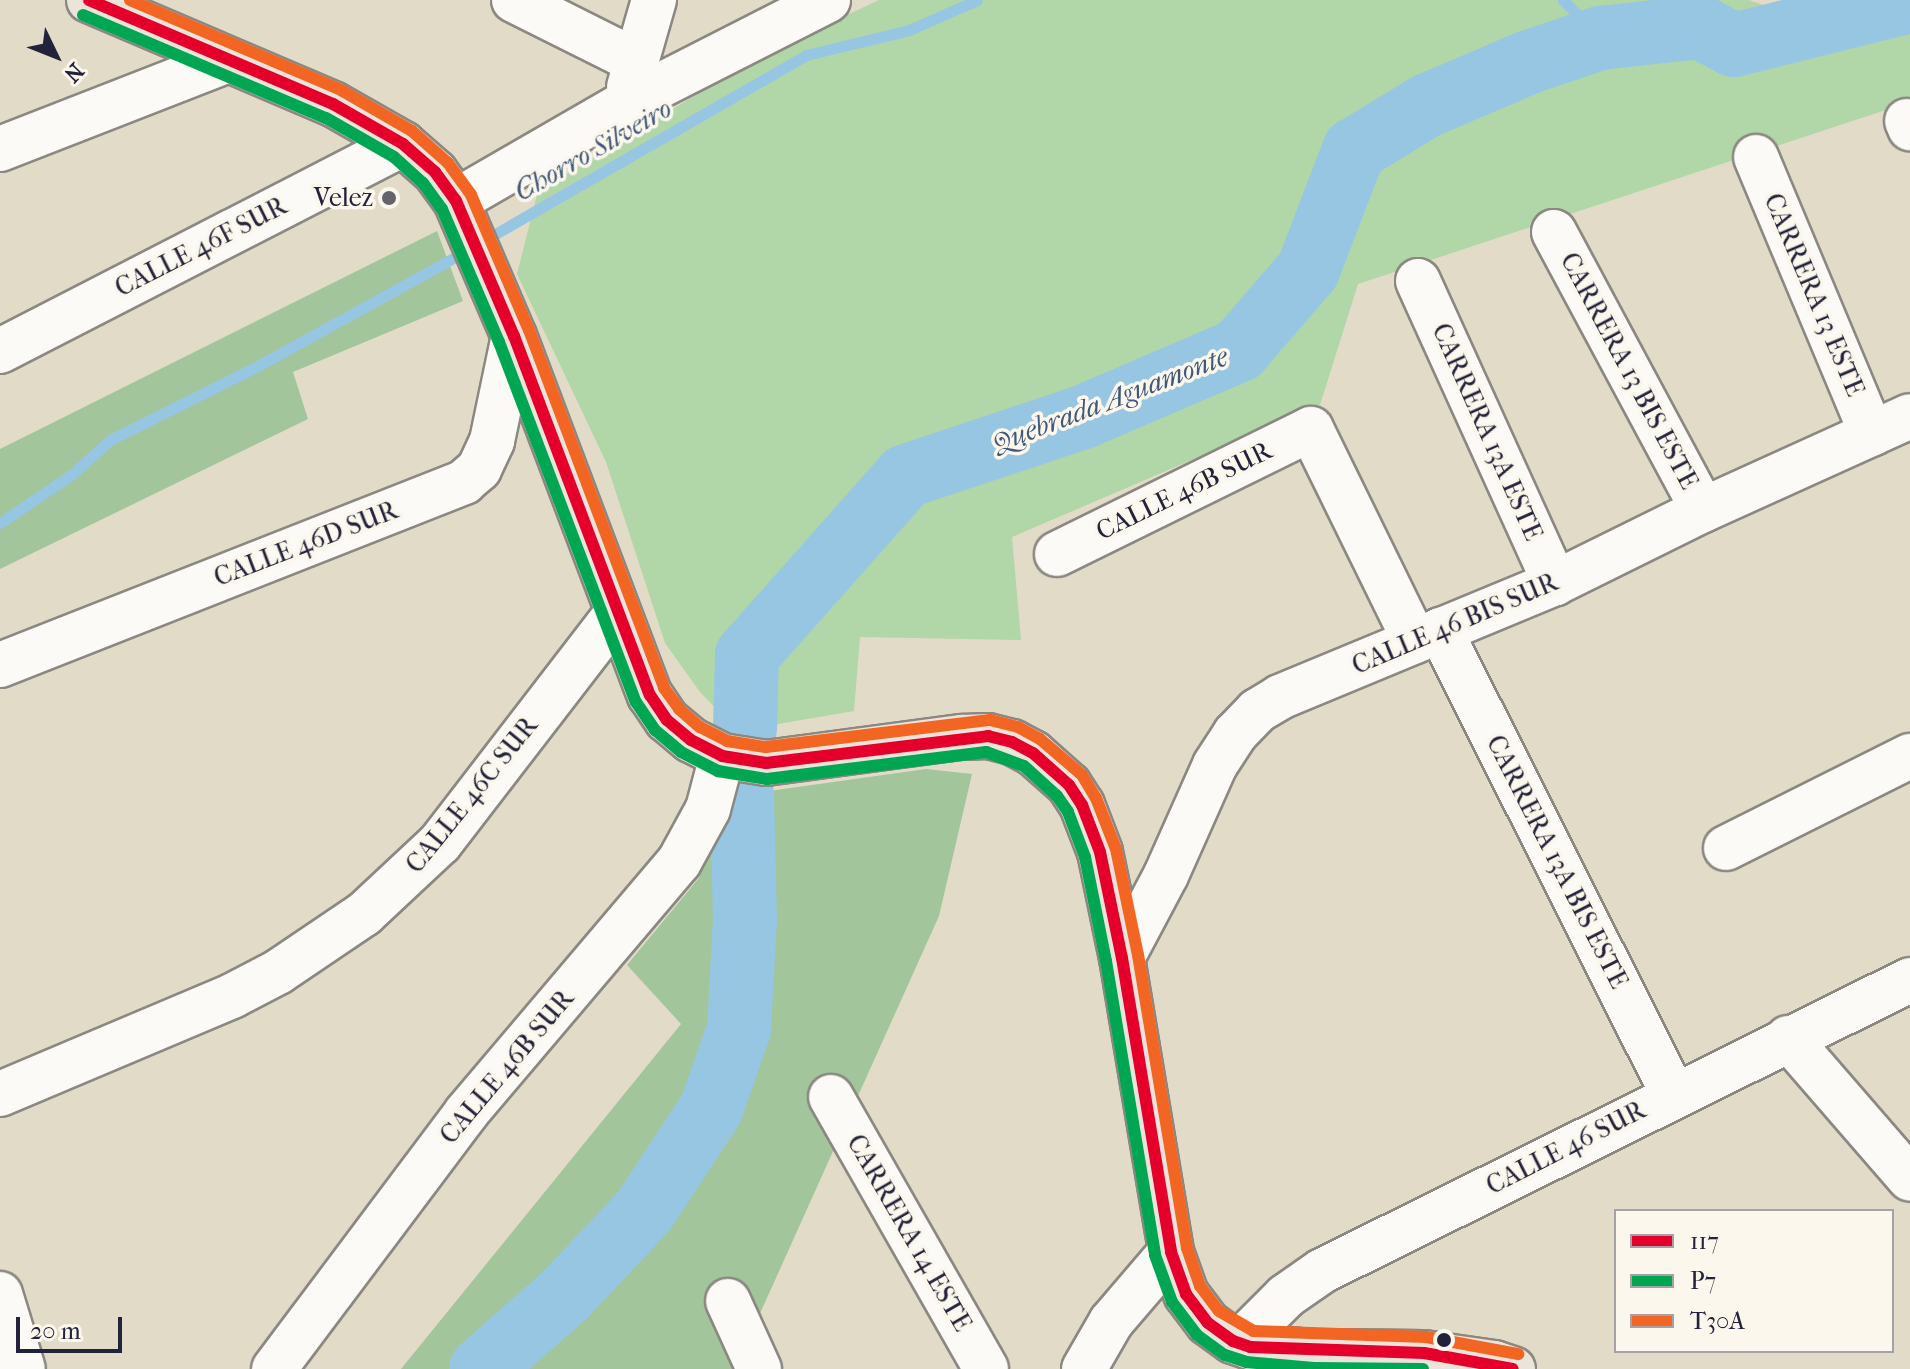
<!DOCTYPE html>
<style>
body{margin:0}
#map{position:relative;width:1910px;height:1369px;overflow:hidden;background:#e2dbc8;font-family:"IM FELL French Canon",serif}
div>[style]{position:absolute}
.green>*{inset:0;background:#b1d6a8}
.forest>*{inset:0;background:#a2c59c}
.stream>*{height:11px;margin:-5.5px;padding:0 5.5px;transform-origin:5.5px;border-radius:5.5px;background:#97c6e3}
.river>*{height:64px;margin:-32px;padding:0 32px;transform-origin:32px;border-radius:32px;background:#97c6e3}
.roads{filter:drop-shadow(2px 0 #8b8882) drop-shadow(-2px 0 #8b8882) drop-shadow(0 2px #8b8882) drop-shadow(0 -2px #8b8882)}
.minor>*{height:44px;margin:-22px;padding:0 22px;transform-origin:22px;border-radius:22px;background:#fbfaf7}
.major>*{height:44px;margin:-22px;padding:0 22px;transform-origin:22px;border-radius:22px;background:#ebe4da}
.bus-1>*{height:12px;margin:-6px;padding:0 6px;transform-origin:6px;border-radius:6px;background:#e4002b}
.bus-2>*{height:12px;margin:-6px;padding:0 6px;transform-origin:6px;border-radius:6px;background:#00a651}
.bus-3>*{height:12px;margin:-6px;padding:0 6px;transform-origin:6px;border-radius:6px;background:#f26522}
.dots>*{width:22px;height:22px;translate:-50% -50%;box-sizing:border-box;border:4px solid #fbf7ec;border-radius:50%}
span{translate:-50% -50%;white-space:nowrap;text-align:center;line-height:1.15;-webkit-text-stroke:7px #fbf7ec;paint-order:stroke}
.poi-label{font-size:26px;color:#22223b}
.right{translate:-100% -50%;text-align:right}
.street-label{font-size:26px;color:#22223b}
.water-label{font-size:28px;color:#40587a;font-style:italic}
.legend{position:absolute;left:1614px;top:1209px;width:280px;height:144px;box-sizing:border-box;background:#fbf7ec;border:2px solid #a4a2a5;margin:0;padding:10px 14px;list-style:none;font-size:24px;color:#22223b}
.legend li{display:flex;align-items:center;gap:16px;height:40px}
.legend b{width:40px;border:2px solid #a4a2a5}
.north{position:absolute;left:16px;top:16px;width:80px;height:80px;-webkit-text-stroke:6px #fbf7ec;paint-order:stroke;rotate:133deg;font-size:22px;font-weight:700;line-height:32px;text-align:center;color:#22223b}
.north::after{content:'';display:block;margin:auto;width:28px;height:36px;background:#22223b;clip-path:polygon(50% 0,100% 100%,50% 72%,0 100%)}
.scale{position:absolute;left:16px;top:1317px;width:106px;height:36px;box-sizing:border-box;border:4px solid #22223b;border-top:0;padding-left:10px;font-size:24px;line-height:28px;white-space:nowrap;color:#22223b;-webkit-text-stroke:6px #fbf7ec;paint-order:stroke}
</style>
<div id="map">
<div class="green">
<i style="clip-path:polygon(879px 0,1749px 0,1783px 12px,1789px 0,1910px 0,1910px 102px,1358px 284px,1320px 405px,1012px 537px,1021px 640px,860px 637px,854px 711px,755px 728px,726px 719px,700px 692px,665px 643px,606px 462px,517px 274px,538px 191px,758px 57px)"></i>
</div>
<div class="forest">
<i style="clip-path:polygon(437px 231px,463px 301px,293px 372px,308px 419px,0 569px,0 449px)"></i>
<i style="clip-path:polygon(926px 769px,972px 774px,939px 916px,735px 1369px,401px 1369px,681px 1024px,627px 965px,699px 878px,726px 797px)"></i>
</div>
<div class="stream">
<i style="left:1563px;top:0;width:53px;rotate:45.8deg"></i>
<i style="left:483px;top:241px;width:373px;rotate:-29.9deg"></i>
<i style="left:806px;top:55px;width:106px;rotate:-13.6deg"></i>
<i style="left:909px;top:30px;width:74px;rotate:-23.8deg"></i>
<i style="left:0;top:523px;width:86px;rotate:-34.1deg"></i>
<i style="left:71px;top:475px;width:52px;rotate:-41.9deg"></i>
<i style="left:110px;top:440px;width:163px;rotate:-26.6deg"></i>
<i style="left:256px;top:367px;width:242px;rotate:-28.9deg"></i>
</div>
<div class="river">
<i style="left:745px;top:729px;width:74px;rotate:-88.5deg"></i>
<i style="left:747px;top:655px;width:239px;rotate:-48.4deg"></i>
<i style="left:906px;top:476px;width:187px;rotate:-18.4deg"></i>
<i style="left:1083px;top:417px;width:170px;rotate:-23.2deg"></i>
<i style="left:1239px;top:350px;width:106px;rotate:-49.2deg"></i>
<i style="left:1308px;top:270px;width:129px;rotate:-69deg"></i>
<i style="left:1354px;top:150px;width:84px;rotate:-31.4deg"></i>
<i style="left:1426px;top:106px;width:112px;rotate:-23.1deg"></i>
<i style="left:1529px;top:62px;width:75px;rotate:-18.7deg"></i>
<i style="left:1600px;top:38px;width:101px;rotate:-6.3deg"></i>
<i style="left:1700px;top:27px;width:38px;rotate:28deg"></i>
<i style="left:1734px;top:45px;width:181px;rotate:-14deg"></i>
<i style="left:481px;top:1369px;width:109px;rotate:-41.3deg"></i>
<i style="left:563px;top:1297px;width:118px;rotate:-46.7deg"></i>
<i style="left:644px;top:1211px;width:122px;rotate:-56.7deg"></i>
<i style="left:711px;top:1109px;width:85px;rotate:-70.7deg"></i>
<i style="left:739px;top:1029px;width:110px;rotate:-86.9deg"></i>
<i style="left:745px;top:919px;width:125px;rotate:-91.4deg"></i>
</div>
<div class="roads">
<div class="minor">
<i style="left:514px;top:0;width:136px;rotate:26.6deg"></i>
<i style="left:629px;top:87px;width:91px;rotate:-74deg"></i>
<i style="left:1907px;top:121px;width:8px;rotate:67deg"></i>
<i style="left:0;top:149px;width:245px;rotate:-21.3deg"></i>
<i style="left:1756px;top:157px;width:300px;rotate:67.3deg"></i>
<i style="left:456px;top:201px;width:194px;rotate:-30deg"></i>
<i style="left:624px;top:104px;width:229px;rotate:-27deg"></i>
<i style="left:1554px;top:232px;width:315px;rotate:61.8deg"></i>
<i style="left:1418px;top:281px;width:332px;rotate:65.6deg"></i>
<i style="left:0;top:351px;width:453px;rotate:-27.2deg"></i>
<i style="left:1057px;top:554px;width:283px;rotate:-26.2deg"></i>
<i style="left:1311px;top:429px;width:236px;rotate:63.9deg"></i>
<i style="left:1440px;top:630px;width:519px;rotate:63.34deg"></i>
<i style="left:0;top:665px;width:499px;rotate:-21.5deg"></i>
<i style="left:464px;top:482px;width:20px;rotate:-41deg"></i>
<i style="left:479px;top:469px;width:31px;rotate:-65deg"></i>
<i style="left:492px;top:441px;width:107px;rotate:-78.2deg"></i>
<i style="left:1726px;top:848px;width:206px;rotate:-26.6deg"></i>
<i style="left:1122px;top:958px;width:94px;rotate:-62.1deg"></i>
<i style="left:1166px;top:875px;width:120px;rotate:-66deg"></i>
<i style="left:1215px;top:765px;width:37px;rotate:-57deg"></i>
<i style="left:1235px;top:734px;width:32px;rotate:-46deg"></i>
<i style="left:1257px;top:711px;width:27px;rotate:-31deg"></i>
<i style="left:1280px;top:697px;width:298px;rotate:-22.5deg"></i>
<i style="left:1555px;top:583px;width:165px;rotate:-26.3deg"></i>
<i style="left:1703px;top:510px;width:227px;rotate:-24.4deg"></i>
<i style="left:1788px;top:1038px;width:186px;rotate:49.1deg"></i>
<i style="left:0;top:1094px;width:252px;rotate:-22.9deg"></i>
<i style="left:232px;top:996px;width:52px;rotate:-27.6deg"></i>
<i style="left:278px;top:972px;width:104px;rotate:-34deg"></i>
<i style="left:364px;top:914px;width:104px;rotate:-43.1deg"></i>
<i style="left:440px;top:843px;width:290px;rotate:-52.4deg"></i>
<i style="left:831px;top:1097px;width:313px;rotate:60.3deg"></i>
<i style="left:0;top:1294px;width:78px;rotate:73deg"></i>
<i style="left:728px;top:1301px;width:75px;rotate:65.5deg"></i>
<i style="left:1239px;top:1343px;width:66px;rotate:-45deg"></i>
<i style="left:1286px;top:1296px;width:44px;rotate:-34.8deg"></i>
<i style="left:1322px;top:1271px;width:656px;rotate:-26.33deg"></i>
<i style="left:274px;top:1369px;width:320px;rotate:-53.1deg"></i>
<i style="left:466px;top:1113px;width:329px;rotate:-49.7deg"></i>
<i style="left:679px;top:862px;width:60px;rotate:-61.3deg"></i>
<i style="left:708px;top:809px;width:55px;rotate:-75.2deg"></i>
<i style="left:1084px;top:1369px;width:54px;rotate:-60.1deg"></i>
<i style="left:1111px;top:1322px;width:92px;rotate:-49.4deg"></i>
</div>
<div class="major">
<i style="left:89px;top:0;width:265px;rotate:23.1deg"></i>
<i style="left:333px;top:104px;width:81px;rotate:29.7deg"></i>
<i style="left:403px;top:144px;width:43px;rotate:41.2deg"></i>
<i style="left:435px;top:172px;width:36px;rotate:54deg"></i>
<i style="left:456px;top:201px;width:147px;rotate:66.8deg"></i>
<i style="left:514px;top:336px;width:384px;rotate:69.3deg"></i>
<i style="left:650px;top:695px;width:30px;rotate:56deg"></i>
<i style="left:667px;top:720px;width:31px;rotate:40deg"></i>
<i style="left:691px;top:740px;width:35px;rotate:27deg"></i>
<i style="left:722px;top:756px;width:45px;rotate:9deg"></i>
<i style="left:766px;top:763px;width:198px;rotate:-7.6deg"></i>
<i style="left:962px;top:737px;width:26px;rotate:-2deg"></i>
<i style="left:988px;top:736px;width:25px;rotate:14deg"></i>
<i style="left:1012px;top:742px;width:24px;rotate:28deg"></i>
<i style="left:1033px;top:753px;width:48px;rotate:41.6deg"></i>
<i style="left:1069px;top:785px;width:24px;rotate:57deg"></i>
<i style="left:1082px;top:805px;width:50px;rotate:69deg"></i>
<i style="left:1100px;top:852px;width:108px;rotate:78.3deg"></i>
<i style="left:1122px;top:958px;width:298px;rotate:80.5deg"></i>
<i style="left:1171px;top:1252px;width:45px;rotate:70.3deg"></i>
<i style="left:1186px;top:1294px;width:36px;rotate:53deg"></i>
<i style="left:1208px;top:1323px;width:31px;rotate:36deg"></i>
<i style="left:1233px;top:1341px;width:18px;rotate:19deg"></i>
<i style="left:1250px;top:1347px;width:64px;rotate:4.5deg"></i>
<i style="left:1314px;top:1352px;width:110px;rotate:0.5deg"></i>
<i style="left:1424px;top:1353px;width:71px;rotate:8.1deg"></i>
<i style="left:1494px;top:1363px;width:20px;rotate:18deg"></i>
</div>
</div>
<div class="bus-1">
<i style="left:89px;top:0;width:265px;rotate:23.1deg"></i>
<i style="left:333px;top:104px;width:81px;rotate:29.7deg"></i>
<i style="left:403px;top:144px;width:43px;rotate:41.2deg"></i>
<i style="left:435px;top:172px;width:36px;rotate:54deg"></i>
<i style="left:456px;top:201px;width:147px;rotate:66.8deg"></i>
<i style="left:514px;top:336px;width:384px;rotate:69.3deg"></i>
<i style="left:650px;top:695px;width:30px;rotate:56deg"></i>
<i style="left:667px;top:720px;width:31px;rotate:40deg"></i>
<i style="left:691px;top:740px;width:35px;rotate:27deg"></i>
<i style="left:722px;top:756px;width:45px;rotate:9deg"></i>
<i style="left:766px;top:763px;width:224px;rotate:-6.9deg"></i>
<i style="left:988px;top:736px;width:25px;rotate:14deg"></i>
<i style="left:1012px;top:742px;width:24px;rotate:28deg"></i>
<i style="left:1033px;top:753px;width:48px;rotate:41.6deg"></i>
<i style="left:1069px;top:785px;width:24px;rotate:57deg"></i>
<i style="left:1082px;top:805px;width:50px;rotate:69deg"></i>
<i style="left:1100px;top:852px;width:108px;rotate:78.3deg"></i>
<i style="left:1122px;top:958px;width:298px;rotate:80.5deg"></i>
<i style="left:1171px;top:1252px;width:45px;rotate:70.3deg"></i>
<i style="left:1186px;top:1294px;width:36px;rotate:53deg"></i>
<i style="left:1208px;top:1323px;width:31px;rotate:36deg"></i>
<i style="left:1233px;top:1341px;width:18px;rotate:19deg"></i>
<i style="left:1250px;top:1347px;width:174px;rotate:2deg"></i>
<i style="left:1424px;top:1353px;width:90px;rotate:10.2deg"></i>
</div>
<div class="bus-2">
<i style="left:83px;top:15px;width:264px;rotate:23deg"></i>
<i style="left:326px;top:118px;width:78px;rotate:29.8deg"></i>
<i style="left:394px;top:157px;width:39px;rotate:42deg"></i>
<i style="left:423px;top:183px;width:32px;rotate:54deg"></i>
<i style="left:442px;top:209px;width:145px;rotate:66.8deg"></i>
<i style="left:499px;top:342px;width:385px;rotate:69.2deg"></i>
<i style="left:636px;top:702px;width:34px;rotate:56deg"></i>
<i style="left:655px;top:730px;width:34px;rotate:40deg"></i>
<i style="left:681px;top:752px;width:42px;rotate:27.2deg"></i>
<i style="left:718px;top:771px;width:50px;rotate:9.3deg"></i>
<i style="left:767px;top:779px;width:221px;rotate:-7deg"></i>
<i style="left:986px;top:752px;width:40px;rotate:20.2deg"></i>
<i style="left:1024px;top:766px;width:45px;rotate:42.3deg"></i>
<i style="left:1057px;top:796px;width:19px;rotate:55deg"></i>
<i style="left:1068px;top:812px;width:48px;rotate:69.3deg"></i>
<i style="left:1085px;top:857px;width:106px;rotate:78.6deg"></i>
<i style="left:1106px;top:961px;width:298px;rotate:80.5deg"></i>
<i style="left:1155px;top:1255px;width:50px;rotate:70.1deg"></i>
<i style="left:1172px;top:1302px;width:41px;rotate:52.9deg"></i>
<i style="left:1197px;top:1335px;width:34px;rotate:36deg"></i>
<i style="left:1225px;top:1355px;width:22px;rotate:18deg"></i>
<i style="left:1246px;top:1362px;width:68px;rotate:5deg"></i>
<i style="left:1314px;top:1368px;width:109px;rotate:0.5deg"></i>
</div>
<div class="bus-3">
<i style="left:130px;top:0;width:229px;rotate:23.1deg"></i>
<i style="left:341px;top:90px;width:82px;rotate:30deg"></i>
<i style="left:412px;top:131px;width:48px;rotate:41.6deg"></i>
<i style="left:448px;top:163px;width:39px;rotate:54deg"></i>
<i style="left:471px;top:195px;width:147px;rotate:66.8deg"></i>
<i style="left:529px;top:330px;width:383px;rotate:69.3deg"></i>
<i style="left:664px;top:688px;width:26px;rotate:54deg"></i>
<i style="left:679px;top:709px;width:28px;rotate:41deg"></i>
<i style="left:700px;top:727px;width:30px;rotate:27deg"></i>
<i style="left:727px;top:741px;width:39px;rotate:9deg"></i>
<i style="left:766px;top:747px;width:226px;rotate:-6.9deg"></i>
<i style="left:990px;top:720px;width:29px;rotate:14deg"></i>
<i style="left:1018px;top:727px;width:25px;rotate:29deg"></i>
<i style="left:1040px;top:739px;width:55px;rotate:40.6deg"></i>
<i style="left:1082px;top:775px;width:27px;rotate:59deg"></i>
<i style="left:1096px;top:798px;width:55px;rotate:68.6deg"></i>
<i style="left:1116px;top:849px;width:108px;rotate:78.3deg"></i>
<i style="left:1138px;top:955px;width:297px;rotate:80.5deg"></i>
<i style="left:1187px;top:1248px;width:40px;rotate:71.1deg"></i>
<i style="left:1200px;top:1286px;width:31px;rotate:53deg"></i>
<i style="left:1219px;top:1311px;width:39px;rotate:30deg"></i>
<i style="left:1253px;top:1331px;width:173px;rotate:2deg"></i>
<i style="left:1426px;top:1337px;width:94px;rotate:10.5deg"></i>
</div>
<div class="dots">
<i style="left:389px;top:198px;background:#65636c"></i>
<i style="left:1444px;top:1340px;background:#22223b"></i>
</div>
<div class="poi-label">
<span class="right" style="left:373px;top:198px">Velez</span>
</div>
<div class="street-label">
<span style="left:201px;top:247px;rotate:-27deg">CALLE 46F SUR</span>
<span style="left:1814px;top:295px;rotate:67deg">CARRERA 13 ESTE</span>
<span style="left:1629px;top:371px;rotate:62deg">CARRERA 13 BIS ESTE</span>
<span style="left:1487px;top:432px;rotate:66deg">CARRERA 13A ESTE</span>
<span style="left:1184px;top:491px;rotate:-26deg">CALLE 46B SUR</span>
<span style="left:306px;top:544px;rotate:-21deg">CALLE 46D SUR</span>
<span style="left:1455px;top:624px;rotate:-23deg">CALLE 46 BIS SUR</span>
<span style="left:472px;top:795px;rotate:-51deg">CALLE 46C SUR</span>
<span style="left:1557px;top:862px;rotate:63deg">CARRERA 13A BIS ESTE</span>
<span style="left:507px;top:1067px;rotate:-50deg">CALLE 46B SUR</span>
<span style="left:1566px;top:1148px;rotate:-27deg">CALLE 46 SUR</span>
<span style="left:909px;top:1233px;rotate:60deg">CARRERA 14 ESTE</span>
</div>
<div class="water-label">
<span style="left:593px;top:150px;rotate:-30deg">Chorro Silveiro</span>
<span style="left:1110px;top:400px;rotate:-21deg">Quebrada Aguamonte</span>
</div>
<ul class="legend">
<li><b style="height:10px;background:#e4002b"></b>117</li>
<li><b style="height:10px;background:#00a651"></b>P7</li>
<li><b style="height:10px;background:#f26522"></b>T30A</li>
</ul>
<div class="north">N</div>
<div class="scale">20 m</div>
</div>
